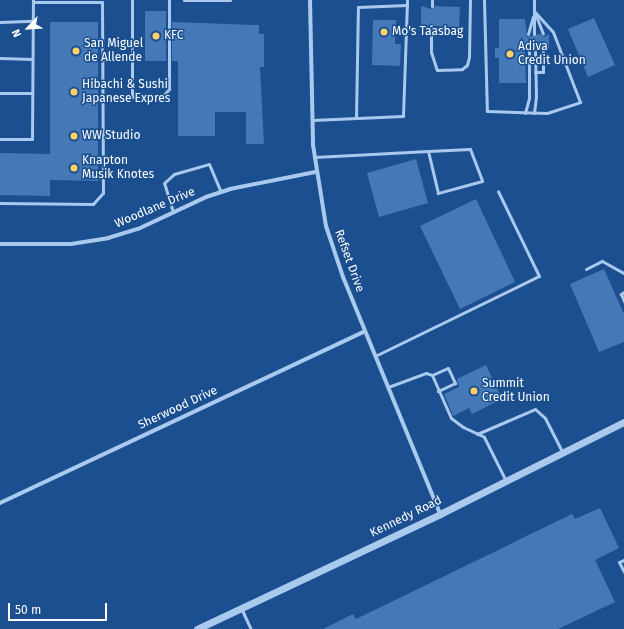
<!DOCTYPE html>
<style>
body{margin:0}
#map{position:relative;width:624px;height:629px;overflow:hidden;background:#1b4f8f;font-family:"Fira Sans",sans-serif}
div>[style]{position:absolute}
.building>*{inset:0;background:#4478b7}
.service>*{height:3px;margin:-1.5px;padding:0 1.5px;transform-origin:1.5px;border-radius:1.5px;background:#a9c9ee}
.minor>*{height:4px;margin:-2px;padding:0 2px;transform-origin:2px;border-radius:2px;background:#a9c9ee}
.tertiary>*{height:7px;margin:-3.5px;padding:0 3.5px;transform-origin:3.5px;border-radius:3.5px;background:#a9c9ee}
.dots>*{width:11px;height:11px;translate:-50% -50%;box-sizing:border-box;border:2px solid #1b4f8f;border-radius:50%}
span{translate:-50% -50%;white-space:nowrap;text-align:center;line-height:1.15;-webkit-text-stroke:3px #1b4f8f;paint-order:stroke}
.poi-label{font-size:12px;color:#fff}
.left{translate:0 -50%;text-align:left}
.street-label{font-size:12px;color:#fff}
.north{position:absolute;left:8px;top:8px;width:40px;height:40px;-webkit-text-stroke:3px #1b4f8f;paint-order:stroke;rotate:245deg;font-size:11px;font-weight:700;line-height:16px;text-align:center;color:#fff}
.north::after{content:'';display:block;margin:auto;width:14px;height:18px;background:#fff;clip-path:polygon(50% 0,100% 100%,50% 72%,0 100%)}
.scale{position:absolute;left:8px;top:603px;width:99px;height:18px;box-sizing:border-box;border:2px solid #fff;border-top:0;padding-left:5px;font-size:12px;line-height:14px;white-space:nowrap;color:#fff;-webkit-text-stroke:3px #1b4f8f;paint-order:stroke}
</style>
<div id="map">
<div class="building">
<i style="clip-path:polygon(421px 6px,432px 9px,435px 6px,460px 7px,459px 27px,434px 26px,431px 23px,428px 26px,421px 26px)"></i>
<i style="clip-path:polygon(145px 11px,166px 11px,166px 61px,145px 61px)"></i>
<i style="clip-path:polygon(594px 18px,615px 65px,588px 77px,568px 29px)"></i>
<i style="clip-path:polygon(499px 19px,525px 19px,527px 37px,540px 34px,544px 37px,549px 34px,549px 50px,543px 48px,538px 51px,535px 48px,532px 51px,529px 48px,525px 51px,526px 83px,499px 83px,499px 58px,495px 58px,495px 48px,499px 48px)"></i>
<i style="clip-path:polygon(373px 20px,396px 20px,395px 44px,401px 44px,400px 66px,372px 65px)"></i>
<i style="clip-path:polygon(50px 22px,98px 22px,98px 181px,50px 180px,50px 196px,0 195px,0 153px,50px 154px)"></i>
<i style="clip-path:polygon(172px 22px,259px 25px,259px 34px,264px 34px,264px 67px,260px 67px,264px 144px,246px 144px,246px 112px,215px 112px,215px 136px,178px 136px,178px 61px,172px 61px)"></i>
<i style="clip-path:polygon(416px 159px,428px 203px,379px 217px,367px 173px)"></i>
<i style="clip-path:polygon(476px 199px,515px 282px,460px 309px,420px 226px)"></i>
<i style="clip-path:polygon(604px 269px,624px 314px,624px 342px,599px 352px,570px 284px)"></i>
<i style="clip-path:polygon(486px 365px,502px 399px,472px 414px,469px 408px,453px 416px,444px 394px,459px 387px,457px 379px)"></i>
<i style="clip-path:polygon(600px 508px,619px 548px,595px 560px,615px 602px,558px 629px,323px 629px,353px 614px,356px 619px,572px 514px,575px 519px)"></i>
</div>
<div class="service">
<i style="left:132px;top:0;width:97px;rotate:90deg"></i>
<i style="left:132px;top:97px;width:21px;rotate:3deg"></i>
<i style="left:153px;top:98px;width:9px;rotate:-6deg"></i>
<i style="left:162px;top:97px;width:11px;rotate:-49deg"></i>
<i style="left:169px;top:89px;width:89px;rotate:-90deg"></i>
<i style="left:184px;top:0;width:46px"></i>
<i style="left:484px;top:0;width:111px;rotate:88.5deg"></i>
<i style="left:487px;top:111px;width:60px;rotate:1.9deg"></i>
<i style="left:547px;top:113px;width:35px;rotate:-18deg"></i>
<i style="left:580px;top:102px;width:75px;rotate:-111.1deg"></i>
<i style="left:553px;top:32px;width:28px;rotate:-132deg"></i>
<i style="left:534px;top:0;width:34px;rotate:90deg"></i>
<i style="left:432px;top:6px;width:6px;rotate:-90deg"></i>
<i style="left:535px;top:13px;width:22px;rotate:69deg"></i>
<i style="left:0;top:22px;width:33px;rotate:-2deg"></i>
<i style="left:431px;top:26px;width:26px;rotate:90deg"></i>
<i style="left:431px;top:52px;width:19px;rotate:72deg"></i>
<i style="left:437px;top:70px;width:25px;rotate:-2deg"></i>
<i style="left:462px;top:69px;width:6px;rotate:-39deg"></i>
<i style="left:467px;top:65px;width:8px;rotate:-76deg"></i>
<i style="left:469px;top:57px;width:57px;rotate:-89deg"></i>
<i style="left:528px;top:34px;width:18px;rotate:-74deg"></i>
<i style="left:0;top:58px;width:32px;rotate:2deg"></i>
<i style="left:535px;top:72px;width:8px"></i>
<i style="left:543px;top:72px;width:21px;rotate:-90deg"></i>
<i style="left:0;top:93px;width:32px"></i>
<i style="left:525px;top:113px;width:16px;rotate:-75deg"></i>
<i style="left:529px;top:98px;width:47px;rotate:-90deg"></i>
<i style="left:534px;top:113px;width:17px;rotate:-83deg"></i>
<i style="left:536px;top:96px;width:45px;rotate:-91.3deg"></i>
<i style="left:356px;top:118px;width:111px;rotate:-89deg"></i>
<i style="left:358px;top:7px;width:49px;rotate:-2.3deg"></i>
<i style="left:312px;top:120px;width:91px;rotate:-2.5deg"></i>
<i style="left:403px;top:116px;width:116px;rotate:-88deg"></i>
<i style="left:0;top:139px;width:32px"></i>
<i style="left:32px;top:139px;width:139px;rotate:-89.6deg"></i>
<i style="left:314px;top:157px;width:39px;rotate:-3deg"></i>
<i style="left:353px;top:155px;width:75px;rotate:-3.1deg"></i>
<i style="left:428px;top:151px;width:42px;rotate:-2.7deg"></i>
<i style="left:470px;top:149px;width:34px;rotate:69deg"></i>
<i style="left:482px;top:181px;width:46px;rotate:164.7deg"></i>
<i style="left:438px;top:193px;width:43px;rotate:-103.4deg"></i>
<i style="left:0;top:203px;width:93px;rotate:0.6deg"></i>
<i style="left:93px;top:204px;width:15px;rotate:-48deg"></i>
<i style="left:103px;top:193px;width:191px;rotate:-90.3deg"></i>
<i style="left:102px;top:2px;width:69px;rotate:180deg"></i>
<i style="left:173px;top:212px;width:30px;rotate:-107deg"></i>
<i style="left:164px;top:183px;width:13px;rotate:-42deg"></i>
<i style="left:174px;top:174px;width:36px;rotate:-16deg"></i>
<i style="left:209px;top:164px;width:30px;rotate:67deg"></i>
<i style="left:586px;top:269px;width:18px;rotate:-27deg"></i>
<i style="left:602px;top:261px;width:25px;rotate:29deg"></i>
<i style="left:624px;top:292px;width:4px;rotate:146deg"></i>
<i style="left:621px;top:294px;width:8px;rotate:67deg"></i>
<i style="left:375px;top:356px;width:182px;rotate:-26deg"></i>
<i style="left:539px;top:276px;width:94px;rotate:-115.8deg"></i>
<i style="left:432px;top:375px;width:17px;rotate:-24deg"></i>
<i style="left:448px;top:368px;width:17px;rotate:65deg"></i>
<i style="left:455px;top:383px;width:19px;rotate:155deg"></i>
<i style="left:388px;top:387px;width:40px;rotate:-20.2deg"></i>
<i style="left:426px;top:373px;width:6px;rotate:18deg"></i>
<i style="left:432px;top:375px;width:47px;rotate:66.2deg"></i>
<i style="left:451px;top:418px;width:15px;rotate:37deg"></i>
<i style="left:463px;top:427px;width:23px;rotate:25deg"></i>
<i style="left:484px;top:437px;width:49px;rotate:63.4deg"></i>
<i style="left:477px;top:434px;width:63px;rotate:-23.3deg"></i>
<i style="left:535px;top:409px;width:13px;rotate:42deg"></i>
<i style="left:545px;top:418px;width:39px;rotate:63deg"></i>
<i style="left:624px;top:560px;width:5px;rotate:158deg"></i>
<i style="left:619px;top:562px;width:11px;rotate:63deg"></i>
<i style="left:241px;top:608px;width:23px;rotate:65deg"></i>
</div>
<div class="minor">
<i style="left:310px;top:0;width:145px;rotate:88.8deg"></i>
<i style="left:313px;top:145px;width:82px;rotate:80.9deg"></i>
<i style="left:326px;top:226px;width:54px;rotate:71.6deg"></i>
<i style="left:343px;top:277px;width:256px;rotate:67.7deg"></i>
<i style="left:0;top:244px;width:71px"></i>
<i style="left:71px;top:244px;width:37px;rotate:-9deg"></i>
<i style="left:108px;top:238px;width:31px;rotate:-17deg"></i>
<i style="left:138px;top:229px;width:75px;rotate:-25.2deg"></i>
<i style="left:206px;top:197px;width:25px;rotate:-18deg"></i>
<i style="left:230px;top:189px;width:87px;rotate:-11.3deg"></i>
<i style="left:0;top:503px;width:403px;rotate:-25.2deg"></i>
</div>
<div class="tertiary">
<i style="left:197px;top:629px;width:269px;rotate:-25.3deg"></i>
<i style="left:440px;top:514px;width:206px;rotate:-26.6deg"></i>
</div>
<div class="dots">
<i style="left:384px;top:32px;background:#ffd166"></i>
<i style="left:156px;top:36px;background:#ffd166"></i>
<i style="left:76px;top:51px;background:#ffd166"></i>
<i style="left:510px;top:54px;background:#ffd166"></i>
<i style="left:74px;top:92px;background:#ffd166"></i>
<i style="left:74px;top:136px;background:#ffd166"></i>
<i style="left:74px;top:168px;background:#ffd166"></i>
<i style="left:474px;top:391px;background:#ffd166"></i>
</div>
<div class="poi-label">
<span class="left" style="left:392px;top:32px">Mo's Taasbag</span>
<span class="left" style="left:164px;top:36px">KFC</span>
<span class="left" style="left:84px;top:51px">San Miguel<br>de Allende</span>
<span class="left" style="left:518px;top:54px">Adiva<br>Credit Union</span>
<span class="left" style="left:82px;top:92px">Hibachi &amp; Sushi<br>Japanese Expres</span>
<span class="left" style="left:82px;top:136px">WW Studio</span>
<span class="left" style="left:82px;top:168px">Knapton<br>Musik Knotes</span>
<span class="left" style="left:482px;top:391px">Summit<br>Credit Union</span>
</div>
<div class="street-label">
<span style="left:155px;top:208px;rotate:-23deg">Woodlane Drive</span>
<span style="left:349px;top:261px;rotate:70deg">Refset Drive</span>
<span style="left:178px;top:408px;rotate:-25deg">Sherwood Drive</span>
<span style="left:406px;top:517px;rotate:-26deg">Kennedy Road</span>
</div>
<div class="north">N</div>
<div class="scale">50 m</div>
</div>
